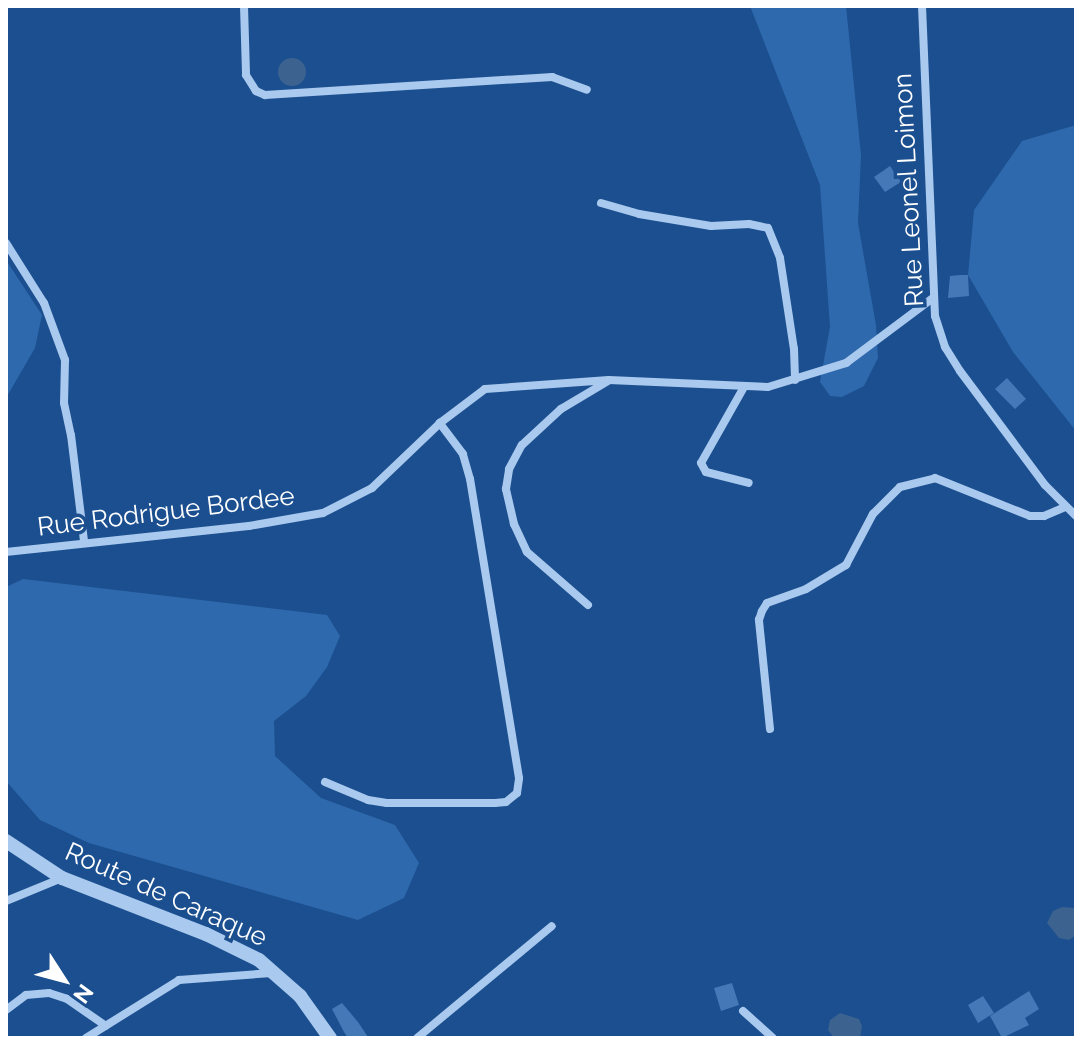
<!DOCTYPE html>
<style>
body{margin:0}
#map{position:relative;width:1082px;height:1044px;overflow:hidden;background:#1b4f8f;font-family:Raleway,sans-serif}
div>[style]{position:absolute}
.green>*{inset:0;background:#2e69ad}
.water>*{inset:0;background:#3c6290}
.round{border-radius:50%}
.building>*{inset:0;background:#4478b7}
.minor>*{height:8px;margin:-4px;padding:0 4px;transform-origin:4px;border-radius:4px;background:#a9c9ee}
.tertiary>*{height:14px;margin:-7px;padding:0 7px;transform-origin:7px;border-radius:7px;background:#a9c9ee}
span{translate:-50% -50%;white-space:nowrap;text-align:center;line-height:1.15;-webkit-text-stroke:7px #1b4f8f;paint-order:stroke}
.street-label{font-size:26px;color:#fff}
.frame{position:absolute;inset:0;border:8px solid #fff;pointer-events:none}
.north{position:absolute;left:24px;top:940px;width:80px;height:80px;-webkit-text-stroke:6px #1b4f8f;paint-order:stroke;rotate:126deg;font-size:22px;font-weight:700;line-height:32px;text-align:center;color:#fff}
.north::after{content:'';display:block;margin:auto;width:28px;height:36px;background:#fff;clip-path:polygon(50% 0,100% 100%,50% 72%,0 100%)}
</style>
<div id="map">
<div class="green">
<i style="clip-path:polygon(750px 6px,846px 6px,861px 155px,858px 223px,876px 325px,878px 358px,864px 386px,842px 397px,830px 396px,820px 382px,830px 327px,820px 185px)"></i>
<i style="clip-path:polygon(1076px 125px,1076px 431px,1013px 352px,968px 275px,974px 210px,1022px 141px)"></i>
<i style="clip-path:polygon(6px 260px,42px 315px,35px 348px,6px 398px)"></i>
<i style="clip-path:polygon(23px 579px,327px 615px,340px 636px,327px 667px,306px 696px,274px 721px,275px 756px,321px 798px,395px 825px,419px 863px,404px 898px,358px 920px,89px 843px,40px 820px,6px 781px,6px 587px)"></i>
</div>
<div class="water">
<i class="round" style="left:278px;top:58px;width:28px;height:28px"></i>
<i style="clip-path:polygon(1062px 907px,1076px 908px,1076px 935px,1069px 940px,1059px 938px,1047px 923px,1053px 911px)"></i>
<i style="clip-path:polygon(840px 1013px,859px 1019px,862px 1026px,860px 1038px,834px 1038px,828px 1030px,830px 1020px)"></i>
</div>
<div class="building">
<i style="clip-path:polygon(890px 166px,901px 182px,885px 192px,874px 177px)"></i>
<i style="clip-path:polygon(960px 275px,968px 275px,969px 296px,948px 298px,950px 276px)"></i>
<i style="clip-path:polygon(1007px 378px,1026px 399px,1015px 409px,995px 389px)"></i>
<i style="clip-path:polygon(732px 983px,739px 1005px,721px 1011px,714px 988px)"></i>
<i style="clip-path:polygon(1029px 991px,1039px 1009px,1025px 1018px,1029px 1025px,1002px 1038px,990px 1016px)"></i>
<i style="clip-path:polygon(983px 996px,994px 1013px,978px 1023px,968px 1005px)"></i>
<i style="clip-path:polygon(342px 1003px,358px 1022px,368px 1037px,348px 1038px,344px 1032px,332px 1009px)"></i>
</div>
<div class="minor">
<i style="left:244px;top:6px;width:69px;rotate:88.3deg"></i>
<i style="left:246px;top:75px;width:19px;rotate:58deg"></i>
<i style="left:256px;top:91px;width:10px;rotate:24deg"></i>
<i style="left:265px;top:95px;width:288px;rotate:-3.6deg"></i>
<i style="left:552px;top:77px;width:37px;rotate:20deg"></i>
<i style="left:922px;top:6px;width:310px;rotate:87.6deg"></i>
<i style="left:935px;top:316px;width:33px;rotate:72deg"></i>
<i style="left:945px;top:347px;width:28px;rotate:58deg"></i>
<i style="left:960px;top:371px;width:142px;rotate:53.3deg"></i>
<i style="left:1045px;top:485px;width:44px;rotate:45deg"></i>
<i style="left:601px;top:203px;width:40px;rotate:16deg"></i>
<i style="left:639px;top:214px;width:73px;rotate:9.5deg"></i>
<i style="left:711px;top:226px;width:38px;rotate:-3deg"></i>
<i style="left:749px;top:224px;width:19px;rotate:12deg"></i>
<i style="left:768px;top:228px;width:32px;rotate:68deg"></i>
<i style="left:780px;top:258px;width:92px;rotate:81.3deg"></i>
<i style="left:794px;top:349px;width:31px;rotate:88deg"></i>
<i style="left:6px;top:243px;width:71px;rotate:57.7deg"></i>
<i style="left:44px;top:303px;width:61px;rotate:69.8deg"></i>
<i style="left:65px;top:360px;width:43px;rotate:91.3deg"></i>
<i style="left:64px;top:403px;width:33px;rotate:78deg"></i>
<i style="left:71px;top:435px;width:107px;rotate:83deg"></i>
<i style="left:744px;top:387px;width:87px;rotate:119.5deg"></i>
<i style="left:701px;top:463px;width:10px;rotate:61deg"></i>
<i style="left:706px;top:472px;width:44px;rotate:14.3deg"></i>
<i style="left:6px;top:552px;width:244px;rotate:-6.1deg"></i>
<i style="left:249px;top:526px;width:75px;rotate:-10deg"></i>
<i style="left:323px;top:513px;width:55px;rotate:-27deg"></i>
<i style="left:372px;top:488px;width:94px;rotate:-43.7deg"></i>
<i style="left:440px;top:423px;width:56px;rotate:-37.1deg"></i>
<i style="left:485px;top:389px;width:124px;rotate:-4.2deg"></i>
<i style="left:609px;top:380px;width:159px;rotate:2.5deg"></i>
<i style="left:768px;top:387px;width:82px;rotate:-17.1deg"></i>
<i style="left:846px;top:363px;width:109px;rotate:-36.8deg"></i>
<i style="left:588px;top:605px;width:81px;rotate:-139deg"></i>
<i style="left:527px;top:552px;width:31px;rotate:-115deg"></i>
<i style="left:514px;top:524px;width:36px;rotate:-103deg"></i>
<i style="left:506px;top:489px;width:20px;rotate:-81deg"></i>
<i style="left:509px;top:469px;width:27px;rotate:-62deg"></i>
<i style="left:522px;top:445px;width:53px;rotate:-42.7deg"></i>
<i style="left:561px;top:409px;width:55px;rotate:-30.8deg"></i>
<i style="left:770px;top:729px;width:110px;rotate:-95.8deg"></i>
<i style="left:759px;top:620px;width:9px;rotate:-72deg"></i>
<i style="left:762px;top:611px;width:9px;rotate:-58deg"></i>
<i style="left:767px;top:603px;width:41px;rotate:-19.7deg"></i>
<i style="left:806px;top:589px;width:47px;rotate:-31deg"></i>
<i style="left:846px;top:565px;width:58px;rotate:-62.1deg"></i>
<i style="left:873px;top:514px;width:38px;rotate:-45deg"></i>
<i style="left:900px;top:487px;width:36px;rotate:-14deg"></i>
<i style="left:935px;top:478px;width:102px;rotate:21.8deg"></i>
<i style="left:1030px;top:516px;width:14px"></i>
<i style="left:1044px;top:516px;width:23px;rotate:-23deg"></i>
<i style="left:325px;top:782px;width:47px;rotate:22.7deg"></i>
<i style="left:368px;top:800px;width:19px;rotate:9deg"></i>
<i style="left:387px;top:803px;width:108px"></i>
<i style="left:495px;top:803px;width:11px;rotate:-5deg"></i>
<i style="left:506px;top:802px;width:14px;rotate:-39deg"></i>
<i style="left:517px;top:793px;width:15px;rotate:-82deg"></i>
<i style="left:519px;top:778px;width:303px;rotate:-99.3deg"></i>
<i style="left:470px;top:479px;width:26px;rotate:-106deg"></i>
<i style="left:463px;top:454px;width:39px;rotate:-127deg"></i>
<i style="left:6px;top:901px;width:61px;rotate:-22.3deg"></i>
<i style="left:6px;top:1010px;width:25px;rotate:-37deg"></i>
<i style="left:26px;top:995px;width:23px;rotate:-5deg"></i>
<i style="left:49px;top:993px;width:19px;rotate:18deg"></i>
<i style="left:67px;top:999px;width:47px;rotate:34.7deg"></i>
<i style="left:743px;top:1011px;width:40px;rotate:42deg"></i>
<i style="left:86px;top:1038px;width:110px;rotate:-31.9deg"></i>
<i style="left:179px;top:980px;width:93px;rotate:-4.3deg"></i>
<i style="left:417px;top:1038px;width:175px;rotate:-39.7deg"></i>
</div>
<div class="tertiary">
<i style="left:6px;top:841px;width:67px;rotate:33.5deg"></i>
<i style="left:62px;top:878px;width:155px;rotate:21.3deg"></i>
<i style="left:206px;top:934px;width:59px;rotate:26.1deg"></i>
<i style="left:259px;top:960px;width:55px;rotate:41.3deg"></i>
<i style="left:300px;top:996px;width:52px;rotate:54.5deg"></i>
</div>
<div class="street-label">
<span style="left:909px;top:190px;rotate:-93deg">Rue Leonel Loimon</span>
<span style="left:166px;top:512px;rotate:-7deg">Rue Rodrigue Bordee</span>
<span style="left:166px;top:895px;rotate:24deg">Route de Caraque</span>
</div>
<div class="frame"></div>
<div class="north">N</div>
</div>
